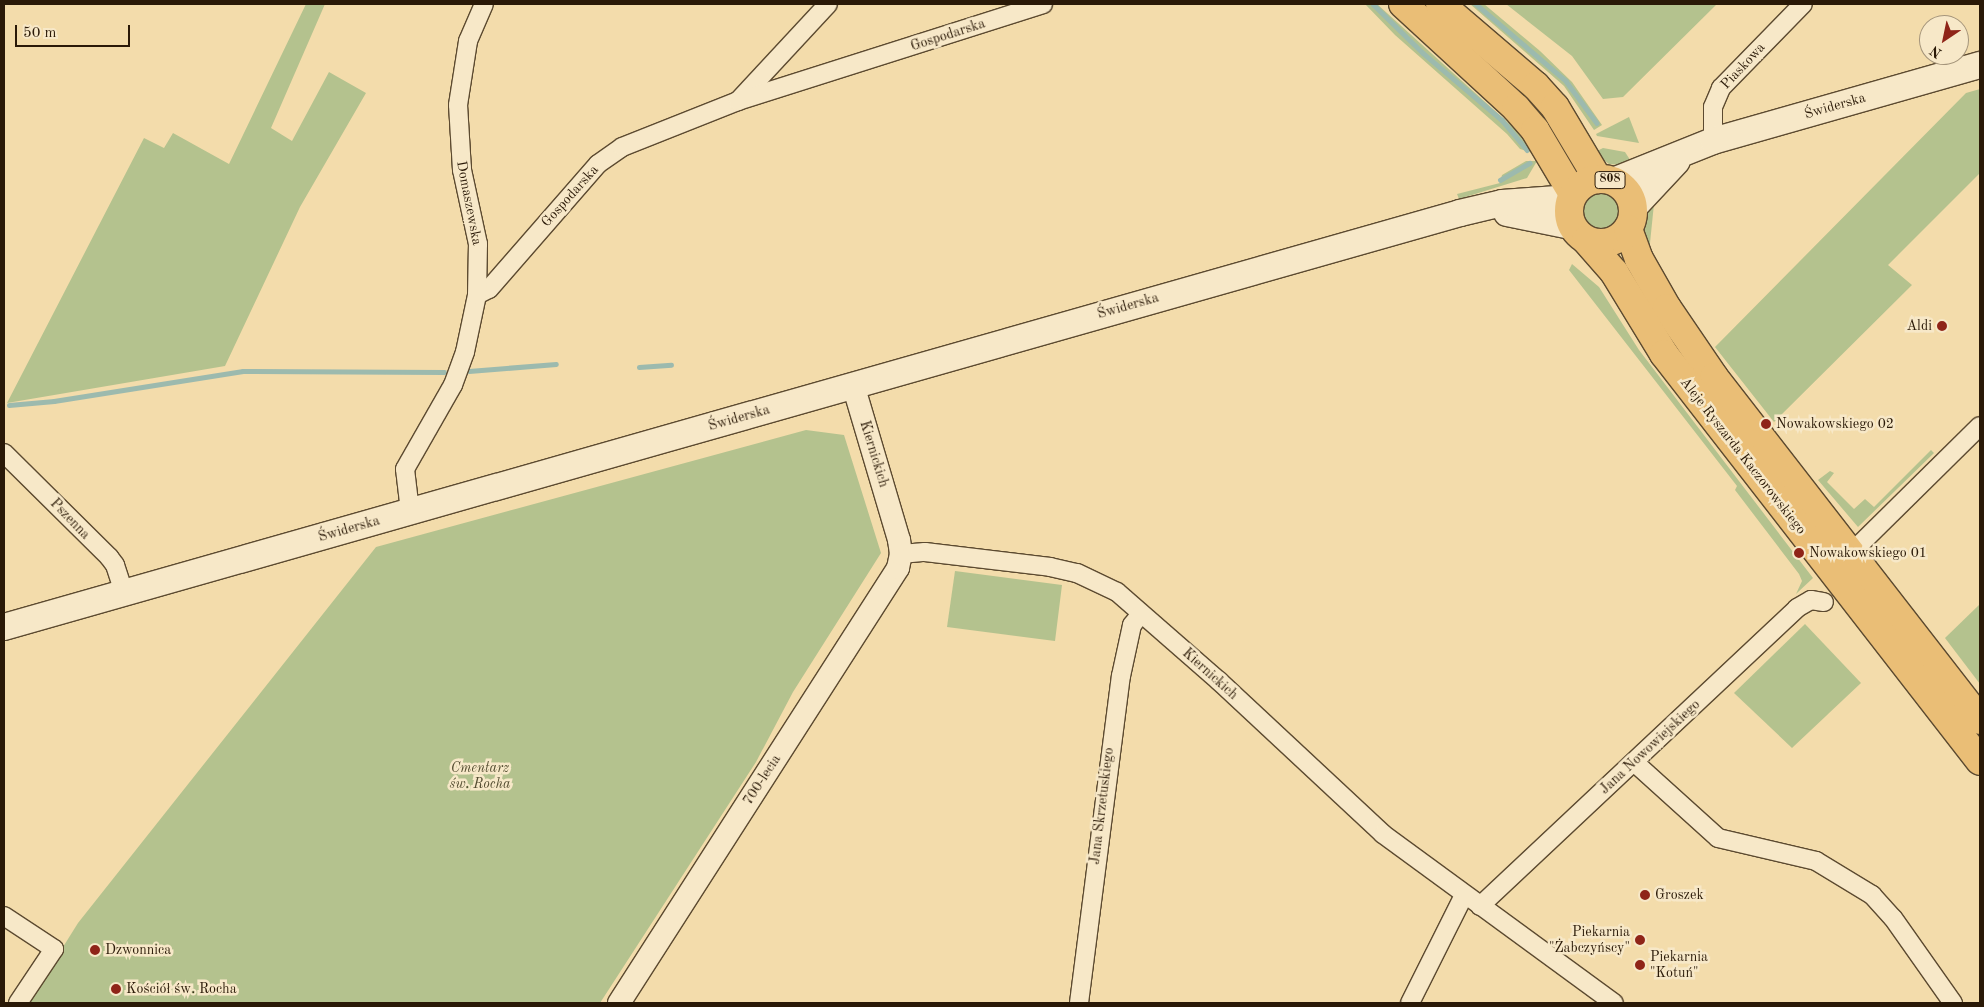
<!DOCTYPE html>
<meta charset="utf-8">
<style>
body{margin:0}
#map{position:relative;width:1984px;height:1007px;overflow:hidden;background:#f3dcab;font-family:"Old Standard TT",serif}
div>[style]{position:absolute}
.green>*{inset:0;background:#b4c28e}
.round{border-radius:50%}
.stream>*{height:4.5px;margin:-2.25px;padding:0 2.25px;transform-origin:2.25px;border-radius:2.25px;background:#9cbaae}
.roads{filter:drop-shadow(1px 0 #5c4a30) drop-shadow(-1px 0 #5c4a30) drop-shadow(0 1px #5c4a30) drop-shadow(0 -1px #5c4a30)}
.minor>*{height:18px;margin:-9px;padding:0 9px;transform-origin:9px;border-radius:9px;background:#f7e8c8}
.tertiary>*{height:22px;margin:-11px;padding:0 11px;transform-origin:11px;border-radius:11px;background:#f7e8c8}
.secondary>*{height:26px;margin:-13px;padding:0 13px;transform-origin:13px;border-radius:13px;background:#f7e8c8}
.primary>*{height:28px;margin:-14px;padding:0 14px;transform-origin:14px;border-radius:14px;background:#eabe76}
.primary>.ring{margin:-14px;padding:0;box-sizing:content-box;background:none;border:28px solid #eabe76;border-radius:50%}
.dots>*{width:14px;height:14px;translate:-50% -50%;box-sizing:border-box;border:2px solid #f7e8c8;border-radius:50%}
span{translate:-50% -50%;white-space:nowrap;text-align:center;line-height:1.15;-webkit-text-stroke:5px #f7e8c8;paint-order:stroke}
.shield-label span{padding:1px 4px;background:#f7e8c8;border:1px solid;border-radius:4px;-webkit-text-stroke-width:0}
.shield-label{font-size:12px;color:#2a1907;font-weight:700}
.street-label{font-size:14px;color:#2a1907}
.poi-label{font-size:14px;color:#2a1907}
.right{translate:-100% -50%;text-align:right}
.left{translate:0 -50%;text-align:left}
.park-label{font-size:14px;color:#534c30;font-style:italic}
.frame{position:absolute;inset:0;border:5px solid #2a1907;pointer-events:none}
.north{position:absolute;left:1919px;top:15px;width:50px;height:50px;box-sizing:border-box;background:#f7e8c8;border:1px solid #a5957b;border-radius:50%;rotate:214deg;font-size:14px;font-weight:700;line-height:20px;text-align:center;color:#2a1907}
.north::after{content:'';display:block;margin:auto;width:18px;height:22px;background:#8f2418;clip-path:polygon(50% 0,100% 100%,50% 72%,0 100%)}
.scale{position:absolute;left:15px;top:25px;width:115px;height:22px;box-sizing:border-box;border:2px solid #2a1907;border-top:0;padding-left:6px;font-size:15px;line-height:18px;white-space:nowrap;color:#2a1907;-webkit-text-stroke:4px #f7e8c8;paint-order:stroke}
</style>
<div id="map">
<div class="green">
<i style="clip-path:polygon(306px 4px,325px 4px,271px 128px,292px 141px,329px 72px,366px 93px,300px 207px,225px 366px,7px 403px,144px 138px,164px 148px,173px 133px,229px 164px)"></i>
<i style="clip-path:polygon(1365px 4px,1377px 4px,1516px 130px,1533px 153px,1520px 149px,1507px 134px,1395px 35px)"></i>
<i style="clip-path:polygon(1470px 4px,1484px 4px,1540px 51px,1572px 82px,1602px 125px,1594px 130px,1564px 86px)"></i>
<i style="clip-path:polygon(1506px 4px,1717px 4px,1623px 97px,1603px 99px,1572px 56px)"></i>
<i style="clip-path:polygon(1980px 89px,1980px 173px,1888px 265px,1912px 285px,1774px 422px,1715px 347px,1966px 93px)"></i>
<i style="clip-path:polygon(1629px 117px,1639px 143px,1597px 136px,1596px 134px)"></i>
<i style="clip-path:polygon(1603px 148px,1625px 152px,1634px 166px,1609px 164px,1598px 156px,1597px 151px)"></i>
<i style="clip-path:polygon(1526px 161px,1537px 161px,1527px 178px,1459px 199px,1457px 194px,1500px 183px,1502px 175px)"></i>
<i class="round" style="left:1577px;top:190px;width:44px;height:44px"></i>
<i style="clip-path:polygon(1655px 194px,1650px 243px,1649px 248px,1639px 239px,1647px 206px)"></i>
<i style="clip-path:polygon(1572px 264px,1599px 287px,1639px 350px,1813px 578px,1796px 594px,1802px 581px,1799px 574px,1735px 490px,1737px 486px,1569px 270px)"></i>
<i style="clip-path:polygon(806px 430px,844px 435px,881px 553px,793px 692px,756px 762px,600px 1003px,28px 1003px,78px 923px,376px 547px)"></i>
<i style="clip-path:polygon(1931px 450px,1934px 453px,1858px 527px,1818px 480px,1830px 471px,1834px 473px,1827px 482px,1854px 509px,1865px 499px,1874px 507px)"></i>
<i style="clip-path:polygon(955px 571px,1062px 585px,1055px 641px,947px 627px)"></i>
<i style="clip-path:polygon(1980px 604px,1980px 684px,1945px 638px)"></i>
<i style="clip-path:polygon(1805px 624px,1861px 683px,1792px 748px,1734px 693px)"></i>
</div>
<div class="stream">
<i style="left:1373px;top:4px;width:70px;rotate:44.4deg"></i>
<i style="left:1423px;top:53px;width:104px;rotate:40.3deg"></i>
<i style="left:1502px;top:120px;width:39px;rotate:50deg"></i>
<i style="left:1476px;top:4px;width:118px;rotate:40.5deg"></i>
<i style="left:1566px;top:81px;width:52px;rotate:53.6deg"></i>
<i style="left:1500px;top:180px;width:34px;rotate:-30deg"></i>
<i style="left:639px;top:367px;width:32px;rotate:-4deg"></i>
<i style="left:469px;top:371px;width:87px;rotate:-4.6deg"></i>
<i style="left:9px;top:405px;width:45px;rotate:-5.1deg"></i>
<i style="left:54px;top:401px;width:191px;rotate:-9deg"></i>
<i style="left:243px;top:371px;width:201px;rotate:0.3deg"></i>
</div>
<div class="roads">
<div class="minor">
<i style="left:738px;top:101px;width:132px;rotate:-47.1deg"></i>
<i style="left:1713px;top:141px;width:34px;rotate:-90deg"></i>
<i style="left:1713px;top:107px;width:21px;rotate:-67deg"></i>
<i style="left:1721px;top:88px;width:117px;rotate:-45.7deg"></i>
<i style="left:477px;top:295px;width:13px;rotate:-27deg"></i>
<i style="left:489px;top:289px;width:166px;rotate:-48.9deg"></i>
<i style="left:598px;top:164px;width:29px;rotate:-35deg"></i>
<i style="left:622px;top:147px;width:125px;rotate:-21.6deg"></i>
<i style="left:738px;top:101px;width:320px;rotate:-17.6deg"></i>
<i style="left:4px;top:453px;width:148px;rotate:44.7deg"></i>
<i style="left:109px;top:557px;width:10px;rotate:53deg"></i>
<i style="left:115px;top:565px;width:29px;rotate:72deg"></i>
<i style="left:410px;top:511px;width:42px;rotate:-96.8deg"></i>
<i style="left:405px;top:469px;width:97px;rotate:-60.3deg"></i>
<i style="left:453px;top:385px;width:35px;rotate:-70deg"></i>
<i style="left:465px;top:352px;width:58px;rotate:-78.1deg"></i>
<i style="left:477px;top:295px;width:51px;rotate:-88.9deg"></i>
<i style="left:478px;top:244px;width:76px;rotate:-102.2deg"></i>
<i style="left:462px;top:170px;width:65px;rotate:-93.5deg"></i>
<i style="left:458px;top:105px;width:65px;rotate:-81.1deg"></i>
<i style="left:468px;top:41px;width:40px;rotate:-66.6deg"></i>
<i style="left:901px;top:554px;width:24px;rotate:-5deg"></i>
<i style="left:925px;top:552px;width:126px;rotate:6.8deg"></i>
<i style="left:1050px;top:567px;width:28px;rotate:13deg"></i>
<i style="left:1077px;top:573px;width:44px;rotate:25.4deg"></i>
<i style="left:1117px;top:592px;width:135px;rotate:41.1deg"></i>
<i style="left:1219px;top:681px;width:224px;rotate:43deg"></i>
<i style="left:1383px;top:834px;width:286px;rotate:36.2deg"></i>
<i style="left:1850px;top:554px;width:182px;rotate:-44.6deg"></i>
<i style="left:1634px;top:762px;width:113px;rotate:42.1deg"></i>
<i style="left:1718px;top:838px;width:101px;rotate:13.2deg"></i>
<i style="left:1816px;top:861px;width:66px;rotate:31.3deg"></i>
<i style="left:1872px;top:895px;width:31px;rotate:48deg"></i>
<i style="left:1893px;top:918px;width:104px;rotate:54.8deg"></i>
<i style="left:1480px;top:906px;width:435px;rotate:-43.2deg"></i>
<i style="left:1797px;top:608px;width:16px;rotate:-30deg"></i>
<i style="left:1811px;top:600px;width:13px;rotate:9deg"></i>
<i style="left:4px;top:916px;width:60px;rotate:33.4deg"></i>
<i style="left:54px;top:949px;width:65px;rotate:123.7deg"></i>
<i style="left:1079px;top:1003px;width:330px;rotate:-82.7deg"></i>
<i style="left:1121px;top:676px;width:52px;rotate:-77.8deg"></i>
<i style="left:1132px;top:625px;width:14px;rotate:-51deg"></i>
<i style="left:1410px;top:1003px;width:121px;rotate:-63.4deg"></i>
</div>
<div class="tertiary">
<i style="left:619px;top:1003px;width:517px;rotate:-57.32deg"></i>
<i style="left:898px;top:568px;width:14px;rotate:-78deg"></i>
<i style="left:901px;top:554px;width:14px;rotate:-98deg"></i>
<i style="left:899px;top:540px;width:162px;rotate:-106.5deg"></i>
</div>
<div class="secondary">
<i style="left:1613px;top:181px;width:108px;rotate:-21.8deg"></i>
<i style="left:1713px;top:141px;width:278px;rotate:-15.9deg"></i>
<i style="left:1633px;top:208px;width:64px;rotate:-46.9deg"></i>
<i style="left:1507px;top:213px;width:65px;rotate:11.5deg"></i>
<i style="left:4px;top:627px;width:1514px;rotate:-15.87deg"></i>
<i style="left:1460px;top:213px;width:43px;rotate:-13.4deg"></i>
<i style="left:1502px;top:203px;width:69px;rotate:-4.1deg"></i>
</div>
<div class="primary">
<i style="left:1403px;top:4px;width:154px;rotate:42.6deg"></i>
<i style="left:1516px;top:108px;width:29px;rotate:49deg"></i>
<i style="left:1535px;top:130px;width:74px;rotate:59.3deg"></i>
<i style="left:1440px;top:4px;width:126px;rotate:40.5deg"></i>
<i style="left:1536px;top:86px;width:28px;rotate:48deg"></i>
<i style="left:1555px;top:107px;width:84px;rotate:59.2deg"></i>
<i class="ring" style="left:1569px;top:179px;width:36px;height:36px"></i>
<i style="left:1628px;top:229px;width:32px;rotate:70deg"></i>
<i style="left:1639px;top:259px;width:56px;rotate:60.3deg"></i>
<i style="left:1667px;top:308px;width:83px;rotate:55.7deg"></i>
<i style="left:1714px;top:377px;width:434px;rotate:52.2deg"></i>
<i style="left:1586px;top:240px;width:43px;rotate:48.8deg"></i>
<i style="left:1614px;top:272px;width:96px;rotate:58.6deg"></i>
<i style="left:1664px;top:354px;width:515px;rotate:52.17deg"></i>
</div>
</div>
<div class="dots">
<i style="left:1942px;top:326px;background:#8f2418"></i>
<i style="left:1766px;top:424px;background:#8f2418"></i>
<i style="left:1799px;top:553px;background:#8f2418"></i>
<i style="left:1645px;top:895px;background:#8f2418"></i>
<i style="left:1640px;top:940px;background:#8f2418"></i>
<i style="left:95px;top:950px;background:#8f2418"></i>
<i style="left:1640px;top:965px;background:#8f2418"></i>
<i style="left:116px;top:989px;background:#8f2418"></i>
</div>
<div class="shield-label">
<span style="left:1610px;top:180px">808</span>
</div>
<div class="street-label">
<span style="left:948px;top:35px;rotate:-18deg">Gospodarska</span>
<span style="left:1743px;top:66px;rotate:-47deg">Piaskowa</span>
<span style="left:1835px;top:106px;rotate:-16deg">Świderska</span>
<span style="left:570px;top:196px;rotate:-48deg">Gospodarska</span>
<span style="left:469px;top:203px;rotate:79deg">Domaszewska</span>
<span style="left:1128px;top:306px;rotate:-16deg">Świderska</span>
<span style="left:739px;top:418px;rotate:-16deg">Świderska</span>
<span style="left:874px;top:454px;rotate:73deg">Kiernickich</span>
<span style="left:1743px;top:456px;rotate:52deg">Aleje Ryszarda Kaczorowskiego</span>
<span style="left:70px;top:519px;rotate:46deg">Pszenna</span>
<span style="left:349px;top:529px;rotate:-16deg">Świderska</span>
<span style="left:1210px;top:674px;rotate:42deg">Kiernickich</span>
<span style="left:1650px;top:747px;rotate:-43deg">Jana Nowowiejskiego</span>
<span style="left:762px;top:780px;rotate:-57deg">700-lecia</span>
<span style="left:1102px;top:806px;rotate:-83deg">Jana Skrzetuskiego</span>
</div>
<div class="poi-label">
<span class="right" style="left:1932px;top:326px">Aldi</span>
<span class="left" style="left:1776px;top:424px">Nowakowskiego 02</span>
<span class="left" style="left:1809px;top:553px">Nowakowskiego 01</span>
<span class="left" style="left:1655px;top:895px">Groszek</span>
<span class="right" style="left:1630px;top:940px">Piekarnia<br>"Żabczyńscy"</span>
<span class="left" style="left:105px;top:950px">Dzwonnica</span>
<span class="left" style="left:1650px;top:965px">Piekarnia<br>"Kotuń"</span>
<span class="left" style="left:126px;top:989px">Kościół św. Rocha</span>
</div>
<div class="park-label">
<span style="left:480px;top:776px">Cmentarz<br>św. Rocha</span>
</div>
<div class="frame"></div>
<div class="north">N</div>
<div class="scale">50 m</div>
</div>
